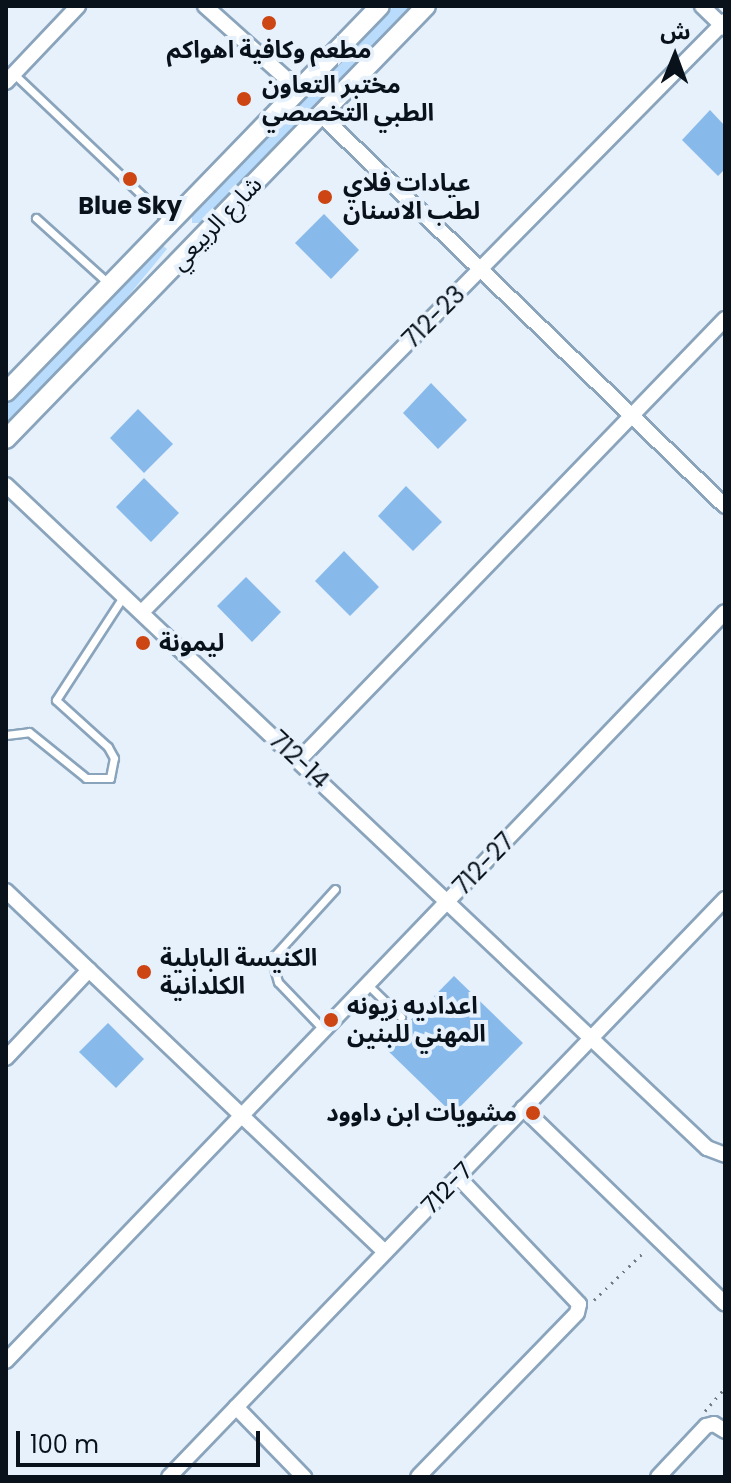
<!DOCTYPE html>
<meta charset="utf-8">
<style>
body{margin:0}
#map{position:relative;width:731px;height:1483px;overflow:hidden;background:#e6f1fc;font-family:Poppins,"Noto Sans Arabic",sans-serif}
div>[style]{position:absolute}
.green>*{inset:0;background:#b9dbfc}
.building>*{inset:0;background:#87baea}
.path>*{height:3px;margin-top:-1.5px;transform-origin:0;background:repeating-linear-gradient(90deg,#727c86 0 2px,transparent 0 8px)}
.roads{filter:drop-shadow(2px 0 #8aa4bc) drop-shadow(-2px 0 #8aa4bc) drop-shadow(0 2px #8aa4bc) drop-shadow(0 -2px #8aa4bc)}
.service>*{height:7px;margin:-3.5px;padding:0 3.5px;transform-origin:3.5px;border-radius:3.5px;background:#fff}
.minor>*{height:14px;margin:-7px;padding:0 7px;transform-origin:7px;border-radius:7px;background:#fff}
.tertiary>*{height:18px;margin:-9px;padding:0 9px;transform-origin:9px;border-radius:9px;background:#fff}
.dots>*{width:22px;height:22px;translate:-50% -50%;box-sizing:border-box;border:4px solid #e6f1fc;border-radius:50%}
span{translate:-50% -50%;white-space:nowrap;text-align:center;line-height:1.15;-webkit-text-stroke:8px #e6f1fc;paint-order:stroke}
.poi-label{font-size:24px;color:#09121b;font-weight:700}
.left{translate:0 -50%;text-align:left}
.right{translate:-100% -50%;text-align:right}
.street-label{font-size:24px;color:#09121b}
.frame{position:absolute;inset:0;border:8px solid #09121b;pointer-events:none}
.north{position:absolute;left:635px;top:16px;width:80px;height:80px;-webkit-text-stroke:6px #e6f1fc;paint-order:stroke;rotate:1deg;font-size:22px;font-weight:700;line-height:32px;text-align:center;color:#09121b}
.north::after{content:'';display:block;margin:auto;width:28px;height:36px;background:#09121b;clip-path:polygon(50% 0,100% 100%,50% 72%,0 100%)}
.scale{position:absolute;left:16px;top:1431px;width:244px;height:36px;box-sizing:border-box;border:4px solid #09121b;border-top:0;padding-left:10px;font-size:24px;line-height:28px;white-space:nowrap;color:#09121b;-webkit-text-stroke:6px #e6f1fc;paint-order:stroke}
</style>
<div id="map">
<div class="green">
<i style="clip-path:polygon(394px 6px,411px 6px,202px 223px,192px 223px,192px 215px)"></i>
<i style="clip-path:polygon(161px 244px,167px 249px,120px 306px,6px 424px,6px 403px)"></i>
</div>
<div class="building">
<i style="clip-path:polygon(710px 110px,725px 126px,725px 169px,718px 176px,682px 140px)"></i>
<i style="clip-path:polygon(324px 214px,359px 250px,331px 279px,295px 243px)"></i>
<i style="clip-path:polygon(431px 383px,467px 420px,438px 449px,403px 413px)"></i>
<i style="clip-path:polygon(138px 409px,173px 444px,144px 473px,110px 438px)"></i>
<i style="clip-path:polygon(144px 478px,179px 513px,151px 542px,116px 507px)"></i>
<i style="clip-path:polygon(406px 486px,442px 522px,413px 551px,378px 516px)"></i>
<i style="clip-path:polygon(344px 551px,379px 587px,350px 616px,315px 581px)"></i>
<i style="clip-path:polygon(246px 577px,281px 612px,252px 642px,217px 606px)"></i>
<i style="clip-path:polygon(454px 976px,523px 1043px,453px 1114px,384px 1047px)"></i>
<i style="clip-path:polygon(108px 1023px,144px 1059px,116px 1088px,79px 1052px)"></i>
</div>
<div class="path">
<i style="left:594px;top:1300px;width:72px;rotate:-43.9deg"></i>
<i style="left:705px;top:1411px;width:30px;rotate:-49deg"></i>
</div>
<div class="roads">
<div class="service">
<i style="left:14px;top:74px;width:214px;rotate:43.5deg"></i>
<i style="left:36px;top:218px;width:98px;rotate:42.1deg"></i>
<i style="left:6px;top:735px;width:23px;rotate:-7deg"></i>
<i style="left:29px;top:732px;width:73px;rotate:38.9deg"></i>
<i style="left:86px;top:778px;width:24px"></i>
<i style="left:110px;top:778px;width:20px;rotate:-79deg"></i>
<i style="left:114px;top:758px;width:13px;rotate:-119deg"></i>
<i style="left:108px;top:747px;width:70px;rotate:-137.9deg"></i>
<i style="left:56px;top:700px;width:123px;rotate:-57deg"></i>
<i style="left:368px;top:985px;width:46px;rotate:44.1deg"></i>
<i style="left:324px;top:1030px;width:66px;rotate:-133.8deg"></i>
<i style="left:278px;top:982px;width:15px;rotate:-106deg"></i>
<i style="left:274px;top:968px;width:13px;rotate:-86deg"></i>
<i style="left:275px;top:955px;width:89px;rotate:-47.7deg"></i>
</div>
<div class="minor">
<i style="left:205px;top:6px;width:126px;rotate:41.8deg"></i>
<i style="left:702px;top:6px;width:32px;rotate:44deg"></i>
<i style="left:6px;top:82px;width:105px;rotate:-46.5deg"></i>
<i style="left:321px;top:115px;width:562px;rotate:44.06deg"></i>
<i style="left:6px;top:485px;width:965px;rotate:43.4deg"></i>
<i style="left:707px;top:1148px;width:19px;rotate:21deg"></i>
<i style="left:142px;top:612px;width:830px;rotate:-45.39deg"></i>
<i style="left:299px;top:760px;width:613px;rotate:-45.99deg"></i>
<i style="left:6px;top:891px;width:523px;rotate:43.61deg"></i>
<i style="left:6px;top:1058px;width:121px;rotate:-46.7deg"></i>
<i style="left:523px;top:1108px;width:281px;rotate:44.1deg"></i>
<i style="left:6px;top:1361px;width:1038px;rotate:-46.17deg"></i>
<i style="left:236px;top:1407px;width:98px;rotate:45.8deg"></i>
<i style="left:169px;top:1477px;width:802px;rotate:-46.11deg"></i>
<i style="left:418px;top:1477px;width:228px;rotate:-45.9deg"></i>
<i style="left:577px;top:1313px;width:9px;rotate:-77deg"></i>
<i style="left:579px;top:1304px;width:175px;rotate:-133.6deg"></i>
<i style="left:658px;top:1477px;width:70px;rotate:-46.7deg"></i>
<i style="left:706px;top:1426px;width:8px;rotate:-14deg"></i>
<i style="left:714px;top:1424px;width:13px;rotate:32deg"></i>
</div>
<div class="tertiary">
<i style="left:6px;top:392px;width:537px;rotate:-45.9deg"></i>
<i style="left:6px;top:439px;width:603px;rotate:-45.87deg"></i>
</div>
</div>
<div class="dots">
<i style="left:269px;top:23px;background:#cc4512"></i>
<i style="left:244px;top:99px;background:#cc4512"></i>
<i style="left:130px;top:179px;background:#cc4512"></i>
<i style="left:325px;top:197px;background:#cc4512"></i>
<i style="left:143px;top:643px;background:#cc4512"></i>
<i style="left:144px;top:972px;background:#cc4512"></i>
<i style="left:331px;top:1020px;background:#cc4512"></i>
<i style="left:533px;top:1113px;background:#cc4512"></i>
</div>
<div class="poi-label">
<span style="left:269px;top:50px">مطعم وكافية اهواكم</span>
<span class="left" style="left:262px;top:99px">مختبر التعاون<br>الطبي التخصصي</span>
<span class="left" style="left:343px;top:197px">عيادات فلاي<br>لطب الاسنان</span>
<span style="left:130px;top:206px">Blue Sky</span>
<span class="left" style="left:159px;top:643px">ليمونة</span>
<span class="left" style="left:160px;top:972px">الكنيسة البابلية<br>الكلدانية</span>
<span class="left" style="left:347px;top:1020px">اعداديه زيونه<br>المهني للبنين</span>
<span class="right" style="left:517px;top:1113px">مشويات ابن داوود</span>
</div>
<div class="street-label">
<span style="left:216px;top:223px;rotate:-46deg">شارع الربيعي</span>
<span style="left:434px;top:317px;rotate:-45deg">712-23</span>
<span style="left:299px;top:760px;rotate:43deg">712-14</span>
<span style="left:484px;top:864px;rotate:-46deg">712-27</span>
<span style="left:447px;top:1188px;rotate:-46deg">712-7</span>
</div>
<div class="frame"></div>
<div class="north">ش</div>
<div class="scale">100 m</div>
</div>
